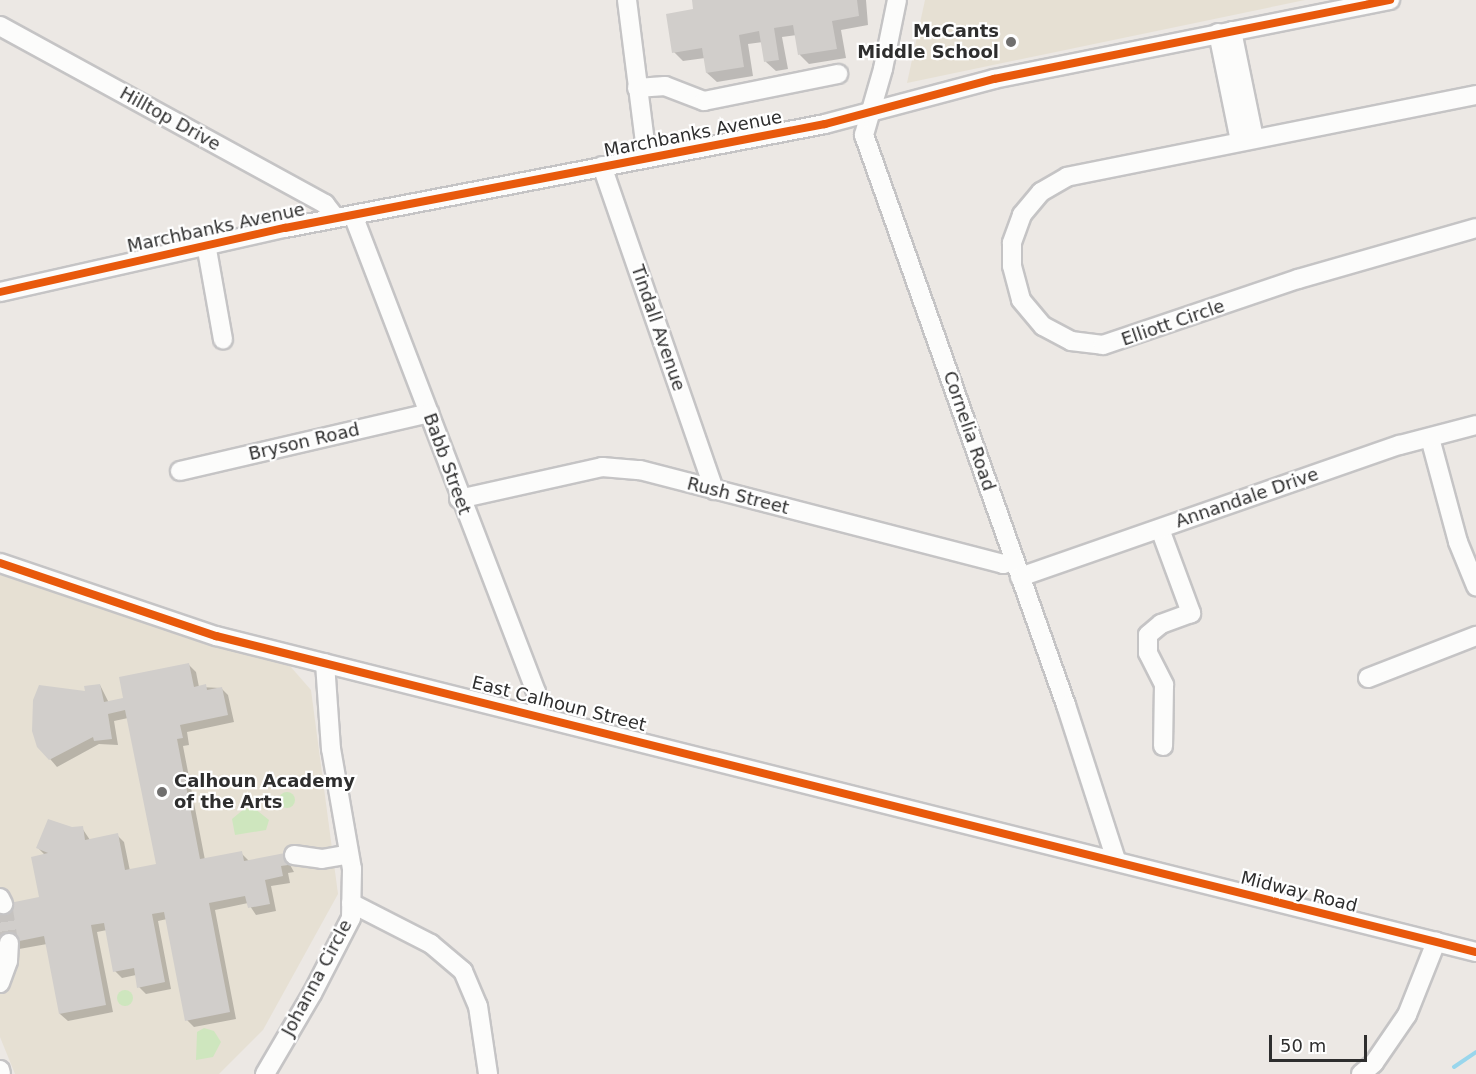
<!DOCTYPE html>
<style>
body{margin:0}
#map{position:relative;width:1476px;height:1074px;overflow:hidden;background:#ece8e4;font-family:"DejaVu Sans",sans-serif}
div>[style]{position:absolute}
.education>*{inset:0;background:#e6e0d3}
.green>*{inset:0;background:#cee6be}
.round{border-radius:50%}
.shadow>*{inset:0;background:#0003}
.stream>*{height:4px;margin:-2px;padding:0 2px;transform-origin:2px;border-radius:2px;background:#99d6ec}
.building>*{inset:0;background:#d1cecb}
.minor-tunnel>*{height:18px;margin-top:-9px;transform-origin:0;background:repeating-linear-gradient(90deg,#c6c3c0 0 18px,transparent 0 27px)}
.roads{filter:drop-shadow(2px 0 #c5c4c5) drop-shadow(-2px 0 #c5c4c5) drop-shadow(0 2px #c5c4c5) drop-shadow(0 -2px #c5c4c5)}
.minor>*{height:18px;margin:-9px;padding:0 9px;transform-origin:9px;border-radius:9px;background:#fcfcfb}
.cycleway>*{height:8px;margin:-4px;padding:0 4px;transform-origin:4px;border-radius:4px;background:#e8590c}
.dots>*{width:16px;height:16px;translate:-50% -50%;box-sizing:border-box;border:3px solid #fff;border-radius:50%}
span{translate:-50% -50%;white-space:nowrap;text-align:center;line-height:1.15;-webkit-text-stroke:4.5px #fff;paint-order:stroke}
.poi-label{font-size:18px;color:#2e2e2e;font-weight:700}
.right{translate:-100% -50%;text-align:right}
.left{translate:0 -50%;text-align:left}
.street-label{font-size:18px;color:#2e2e2e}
.scale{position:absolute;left:1269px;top:1035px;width:98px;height:27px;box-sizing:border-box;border:3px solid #2e2e2e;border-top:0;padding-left:8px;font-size:18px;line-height:21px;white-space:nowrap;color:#2e2e2e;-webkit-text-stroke:4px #fff;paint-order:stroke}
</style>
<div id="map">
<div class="education">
<i style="clip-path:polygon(925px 0,1305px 0,907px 83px)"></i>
<i style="clip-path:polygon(0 574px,290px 666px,311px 690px,338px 894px,263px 1030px,219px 1074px,15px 1074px,0 1037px)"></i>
</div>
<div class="green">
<i class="round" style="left:279px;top:792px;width:16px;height:16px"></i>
<i style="clip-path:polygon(254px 808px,269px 820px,266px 830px,235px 835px,232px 819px,244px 809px)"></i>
<i class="round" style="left:117px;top:990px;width:16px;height:16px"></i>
<i style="clip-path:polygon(204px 1028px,214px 1031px,221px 1042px,213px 1057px,196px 1060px,197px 1032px)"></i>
</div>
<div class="shadow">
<i style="clip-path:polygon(693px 0,866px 0,868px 25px,841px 30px,846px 58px,809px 64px,800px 55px,797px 35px,782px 37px,788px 69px,776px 71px,766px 62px,763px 42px,748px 44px,753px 76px,717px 82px,707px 73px,705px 58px,683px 61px,674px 52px,695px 10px)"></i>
<i style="clip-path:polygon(189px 665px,196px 672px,199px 687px,221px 688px,228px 695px,234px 722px,187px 732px,189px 745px,183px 746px,205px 860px,241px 853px,249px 861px,284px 854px,294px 872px,288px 873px,290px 883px,271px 886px,276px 911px,256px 915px,248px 903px,215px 910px,236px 1019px,194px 1027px,187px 1020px,167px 919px,158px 921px,171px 989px,146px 994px,139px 987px,136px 975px,122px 978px,115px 971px,107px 930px,97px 932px,113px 1012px,68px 1021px,60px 1014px,47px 944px,8px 951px,0 937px,40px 898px,45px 855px,38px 848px,71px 829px,82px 828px,90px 840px,117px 835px,124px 842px,130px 871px,157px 865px,128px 718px,114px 721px,118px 745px,99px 744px,57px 767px,39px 746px,87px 692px,100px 685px,109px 703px,125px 700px)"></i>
</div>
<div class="stream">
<i style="left:1454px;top:1067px;width:27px;rotate:-34deg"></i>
</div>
<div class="building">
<i style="clip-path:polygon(692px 0,857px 0,859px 16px,832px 21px,837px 49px,798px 55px,793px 25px,774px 28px,779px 60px,764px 62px,759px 31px,739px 35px,744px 67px,706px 73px,702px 48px,672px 53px,666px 14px,693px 9px)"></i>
<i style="clip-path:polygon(189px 663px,194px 687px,206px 684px,207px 690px,222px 687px,228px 715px,180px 725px,183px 738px,177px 739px,200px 859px,242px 851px,244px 861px,285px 853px,288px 865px,281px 866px,283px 876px,265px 880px,270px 904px,248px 908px,245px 896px,209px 903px,230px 1012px,185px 1021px,164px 912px,152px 914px,165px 982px,137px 988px,134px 968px,113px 972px,104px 923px,91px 925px,106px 1005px,59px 1014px,44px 936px,0 945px,0 905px,39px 897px,31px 857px,48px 853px,36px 848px,48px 819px,72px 827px,83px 826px,85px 840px,118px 833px,125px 870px,156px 864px,125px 710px,108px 714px,112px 739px,94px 741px,93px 737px,49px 760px,37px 747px,32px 731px,33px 700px,39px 685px,85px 691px,84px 686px,100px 684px,104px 702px,123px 698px,119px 677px)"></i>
</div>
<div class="minor-tunnel">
<i style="left:3px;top:904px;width:39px;rotate:81deg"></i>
</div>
<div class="roads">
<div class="minor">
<i style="left:627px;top:0;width:159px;rotate:82.8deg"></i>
<i style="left:897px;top:0;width:70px;rotate:101.5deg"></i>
<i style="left:883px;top:69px;width:69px;rotate:106.1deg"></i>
<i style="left:864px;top:135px;width:605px;rotate:70.49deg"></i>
<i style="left:1066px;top:705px;width:163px;rotate:72.1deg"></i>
<i style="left:0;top:26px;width:371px;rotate:28.7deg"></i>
<i style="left:325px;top:204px;width:18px;rotate:52deg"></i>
<i style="left:1232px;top:31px;width:109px;rotate:78.4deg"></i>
<i style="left:1218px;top:33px;width:110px;rotate:78.5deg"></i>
<i style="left:637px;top:88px;width:28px;rotate:-4deg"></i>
<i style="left:665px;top:86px;width:42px;rotate:21deg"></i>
<i style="left:704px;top:101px;width:137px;rotate:-11.4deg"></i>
<i style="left:1476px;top:95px;width:417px;rotate:168.7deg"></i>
<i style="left:1067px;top:177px;width:30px;rotate:150deg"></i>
<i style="left:1041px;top:192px;width:30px;rotate:130deg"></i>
<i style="left:1022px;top:215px;width:30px;rotate:110deg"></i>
<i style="left:1012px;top:243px;width:23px;rotate:90deg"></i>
<i style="left:1012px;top:266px;width:35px;rotate:75deg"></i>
<i style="left:1021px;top:300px;width:34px;rotate:50deg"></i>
<i style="left:1043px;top:326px;width:32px;rotate:28deg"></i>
<i style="left:1071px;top:341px;width:32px;rotate:7deg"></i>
<i style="left:1103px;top:345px;width:206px;rotate:-18.7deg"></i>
<i style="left:1298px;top:279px;width:185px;rotate:-16deg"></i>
<i style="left:602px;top:166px;width:343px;rotate:70.9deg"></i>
<i style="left:353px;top:215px;width:511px;rotate:69.01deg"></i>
<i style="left:536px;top:692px;width:22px;rotate:85deg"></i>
<i style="left:206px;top:244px;width:97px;rotate:79.9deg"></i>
<i style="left:0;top:292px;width:292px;rotate:-12.7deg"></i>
<i style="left:285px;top:228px;width:550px;rotate:-10.9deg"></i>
<i style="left:825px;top:124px;width:175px;rotate:-14.9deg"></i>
<i style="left:994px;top:79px;width:404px;rotate:-11.3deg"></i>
<i style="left:1430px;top:438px;width:108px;rotate:74.9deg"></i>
<i style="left:1458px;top:542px;width:48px;rotate:67.8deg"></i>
<i style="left:180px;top:471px;width:256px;rotate:-13.1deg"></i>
<i style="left:459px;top:499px;width:147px;rotate:-12.6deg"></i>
<i style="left:602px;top:467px;width:38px;rotate:5deg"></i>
<i style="left:640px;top:470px;width:375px;rotate:14.5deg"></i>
<i style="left:1003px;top:564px;width:11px;rotate:-15deg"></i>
<i style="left:1160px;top:529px;width:90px;rotate:69.7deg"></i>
<i style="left:1191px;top:613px;width:32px;rotate:160deg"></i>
<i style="left:1161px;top:624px;width:17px;rotate:140deg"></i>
<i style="left:1148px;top:635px;width:18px;rotate:90deg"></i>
<i style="left:1148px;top:653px;width:36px;rotate:63deg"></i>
<i style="left:1164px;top:685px;width:61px;rotate:90.9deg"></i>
<i style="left:0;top:563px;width:228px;rotate:18.7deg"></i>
<i style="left:216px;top:636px;width:1299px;rotate:14.08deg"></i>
<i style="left:1020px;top:577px;width:402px;rotate:-19.2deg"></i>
<i style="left:1400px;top:445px;width:79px;rotate:-14.7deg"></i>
<i style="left:1368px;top:678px;width:116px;rotate:-21.3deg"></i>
<i style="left:294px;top:855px;width:28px;rotate:8deg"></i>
<i style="left:322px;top:859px;width:27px;rotate:-10deg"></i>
<i style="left:0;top:898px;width:7px;rotate:63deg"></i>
<i style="left:351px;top:903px;width:90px;rotate:27.1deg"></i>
<i style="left:431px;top:944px;width:42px;rotate:40.2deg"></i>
<i style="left:463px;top:971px;width:38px;rotate:67deg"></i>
<i style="left:478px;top:1006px;width:69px;rotate:81.6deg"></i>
<i style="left:0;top:983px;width:23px;rotate:-70deg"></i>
<i style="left:8px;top:961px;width:18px;rotate:-87deg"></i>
<i style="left:0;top:1070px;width:4px;rotate:76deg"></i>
<i style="left:265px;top:1074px;width:93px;rotate:-59.6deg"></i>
<i style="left:312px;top:994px;width:85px;rotate:-62.8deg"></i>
<i style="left:351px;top:918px;width:49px;rotate:-88.8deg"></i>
<i style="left:352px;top:869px;width:122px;rotate:-99.9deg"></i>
<i style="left:331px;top:749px;width:86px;rotate:-94deg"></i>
<i style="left:1361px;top:1074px;width:17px;rotate:-40deg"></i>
<i style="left:1374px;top:1063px;width:58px;rotate:-55.5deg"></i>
<i style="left:1407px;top:1015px;width:79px;rotate:-68.3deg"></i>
</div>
</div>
<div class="cycleway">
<i style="left:0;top:292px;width:292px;rotate:-12.7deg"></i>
<i style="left:285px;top:228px;width:550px;rotate:-10.9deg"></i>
<i style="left:825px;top:124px;width:175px;rotate:-14.9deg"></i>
<i style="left:994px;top:79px;width:404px;rotate:-11.3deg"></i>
<i style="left:0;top:563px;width:228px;rotate:18.7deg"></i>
<i style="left:216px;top:636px;width:1299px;rotate:14.08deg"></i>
</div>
<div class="dots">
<i style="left:1011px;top:42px;background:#706f6e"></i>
<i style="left:162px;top:792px;background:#706f6e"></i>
</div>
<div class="poi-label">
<span class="right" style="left:999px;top:42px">McCants<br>Middle School</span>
<span class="left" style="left:174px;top:792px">Calhoun Academy<br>of the Arts</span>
</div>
<div class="street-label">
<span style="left:170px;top:119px;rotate:29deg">Hilltop Drive</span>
<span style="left:693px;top:134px;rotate:-11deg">Marchbanks Avenue</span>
<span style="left:216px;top:228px;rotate:-12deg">Marchbanks Avenue</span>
<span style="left:1173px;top:323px;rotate:-19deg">Elliott Circle</span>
<span style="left:658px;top:328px;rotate:71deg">Tindall Avenue</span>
<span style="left:969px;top:431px;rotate:71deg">Cornelia Road</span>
<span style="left:304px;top:442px;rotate:-13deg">Bryson Road</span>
<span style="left:447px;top:464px;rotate:70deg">Babb Street</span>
<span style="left:738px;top:496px;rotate:14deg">Rush Street</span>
<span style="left:1247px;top:498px;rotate:-19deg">Annandale Drive</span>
<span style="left:559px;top:704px;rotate:14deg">East Calhoun Street</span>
<span style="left:1299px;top:892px;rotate:14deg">Midway Road</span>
<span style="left:317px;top:978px;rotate:-62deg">Johanna Circle</span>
</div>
<div class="scale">50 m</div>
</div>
